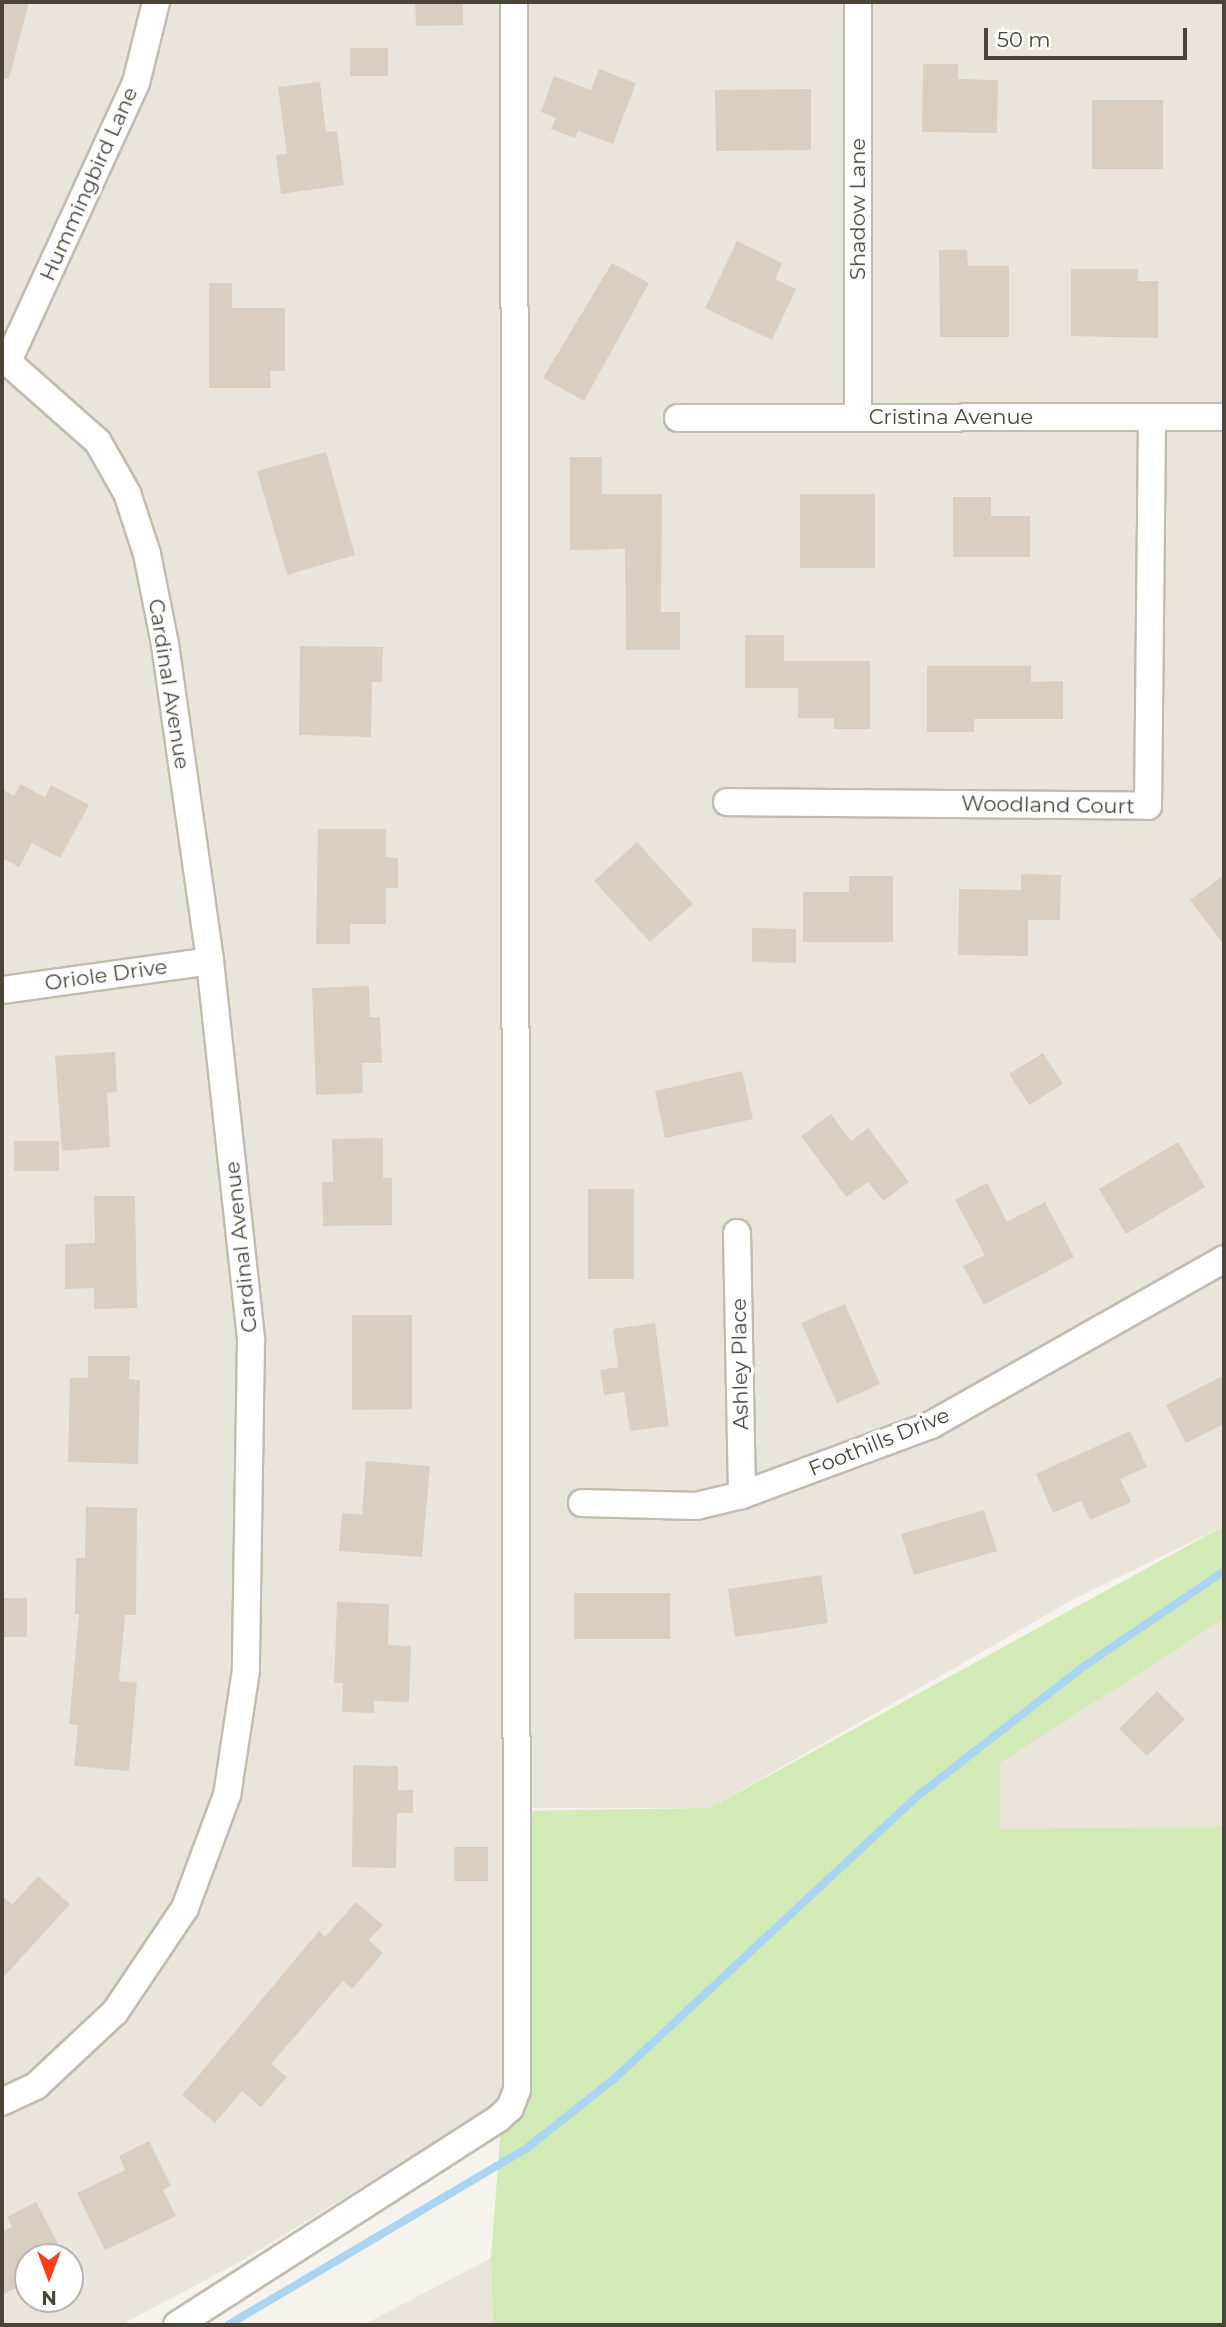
<!DOCTYPE html>
<style>
body{margin:0}
#map{position:relative;width:1226px;height:2327px;overflow:hidden;background:#f6f3ec;font-family:Montserrat,sans-serif}
div>[style]{position:absolute}
.residential>*{inset:0;background:#eae5da}
.green>*{inset:0;background:#d2eab5}
.stream>*{height:8px;margin:-4px;padding:0 4px;transform-origin:4px;border-radius:4px;background:#a9d4f2}
.building>*{inset:0;background:#d8cfc1}
.roads{filter:drop-shadow(2px 0 #c2bbae) drop-shadow(-2px 0 #c2bbae) drop-shadow(0 2px #c2bbae) drop-shadow(0 -2px #c2bbae)}
.minor>*{height:26px;margin:-13px;padding:0 13px;transform-origin:13px;border-radius:13px;background:#fff}
span{translate:-50% -50%;white-space:nowrap;text-align:center;line-height:1.15;-webkit-text-stroke:7px #fff;paint-order:stroke}
.street-label{font-size:21px;color:#4b4439}
.frame{position:absolute;inset:0;border:4px solid #4b4439;pointer-events:none}
.north{position:absolute;left:14px;top:2243px;width:70px;height:70px;box-sizing:border-box;background:#fff;border:2px solid #b7b4b0;border-radius:50%;rotate:180deg;font-size:19px;font-weight:700;line-height:28px;text-align:center;color:#4b4439}
.north::after{content:'';display:block;margin:auto;width:24px;height:32px;background:#fc3f1d;clip-path:polygon(50% 0,100% 100%,50% 72%,0 100%)}
.scale{position:absolute;left:984px;top:28px;width:203px;height:32px;box-sizing:border-box;border:4px solid #4b4439;border-top:0;padding-left:9px;font-size:21px;line-height:24px;white-space:nowrap;color:#4b4439;-webkit-text-stroke:5px #fff;paint-order:stroke}
</style>
<div id="map">
<div class="residential">
<i style="clip-path:polygon(evenodd,2px 2px,503px 2px,503px 2100px,245px 2259px,121px 2325px,2px 2325px,2px 2px,28px 2257px,70px 2257px,70px 2299px,28px 2299px,28px 2257px)"></i>
<i style="clip-path:polygon(528px 2px,1224px 2px,1224px 1526px,1074px 1599px,710px 1808px,529px 1808px)"></i>
<i style="clip-path:polygon(1224px 1619px,1224px 1826px,1000px 1829px,1000px 1763px)"></i>
<i style="clip-path:polygon(491px 2258px,493px 2325px,363px 2325px)"></i>
</div>
<div class="green">
<i style="clip-path:polygon(1224px 1526px,1224px 1619px,1000px 1763px,1000px 1829px,1224px 1826px,1224px 2325px,493px 2325px,491px 2258px,503px 2100px,503px 1811px,710px 1808px)"></i>
</div>
<div class="stream">
<i style="left:228px;top:2325px;width:347px;rotate:-30.6deg"></i>
<i style="left:527px;top:2148px;width:112px;rotate:-38.5deg"></i>
<i style="left:615px;top:2078px;width:415px;rotate:-43deg"></i>
<i style="left:919px;top:1795px;width:204px;rotate:-38deg"></i>
<i style="left:1080px;top:1669px;width:174px;rotate:-34.2deg"></i>
</div>
<div class="building">
<i style="clip-path:polygon(2px 2px,29px 2px,9px 79px,2px 78px)"></i>
<i style="clip-path:polygon(415px 2px,463px 2px,463px 25px,416px 26px)"></i>
<i style="clip-path:polygon(350px 48px,388px 48px,388px 76px,350px 76px)"></i>
<i style="clip-path:polygon(923px 64px,958px 64px,958px 79px,998px 80px,997px 133px,922px 132px)"></i>
<i style="clip-path:polygon(599px 69px,636px 83px,613px 144px,578px 131px,575px 138px,551px 129px,556px 118px,541px 112px,554px 76px,591px 90px)"></i>
<i style="clip-path:polygon(320px 82px,326px 132px,337px 131px,344px 185px,281px 194px,276px 155px,287px 154px,278px 87px)"></i>
<i style="clip-path:polygon(811px 89px,811px 150px,716px 151px,715px 90px)"></i>
<i style="clip-path:polygon(1092px 100px,1163px 100px,1163px 169px,1092px 169px)"></i>
<i style="clip-path:polygon(737px 241px,782px 263px,775px 279px,796px 289px,772px 340px,705px 308px)"></i>
<i style="clip-path:polygon(939px 250px,967px 250px,968px 266px,1009px 266px,1009px 337px,940px 337px)"></i>
<i style="clip-path:polygon(612px 263px,649px 283px,584px 401px,543px 378px)"></i>
<i style="clip-path:polygon(1071px 269px,1138px 269px,1138px 281px,1158px 281px,1158px 338px,1071px 336px)"></i>
<i style="clip-path:polygon(209px 283px,232px 283px,232px 308px,285px 308px,285px 371px,270px 371px,271px 388px,209px 388px)"></i>
<i style="clip-path:polygon(326px 452px,355px 555px,287px 575px,257px 471px)"></i>
<i style="clip-path:polygon(570px 457px,602px 457px,602px 494px,662px 494px,661px 612px,680px 612px,680px 650px,626px 650px,625px 549px,570px 550px)"></i>
<i style="clip-path:polygon(800px 494px,875px 494px,875px 568px,800px 568px)"></i>
<i style="clip-path:polygon(953px 497px,991px 497px,991px 516px,1030px 516px,1030px 557px,953px 557px)"></i>
<i style="clip-path:polygon(745px 635px,784px 635px,784px 661px,870px 661px,870px 729px,834px 729px,834px 718px,798px 718px,798px 688px,745px 688px)"></i>
<i style="clip-path:polygon(300px 646px,383px 647px,382px 682px,372px 682px,371px 737px,299px 735px)"></i>
<i style="clip-path:polygon(927px 666px,1031px 666px,1031px 682px,1063px 681px,1063px 719px,974px 719px,974px 732px,927px 732px)"></i>
<i style="clip-path:polygon(20px 784px,45px 797px,51px 785px,89px 805px,60px 858px,32px 843px,19px 867px,2px 858px,2px 789px,14px 796px)"></i>
<i style="clip-path:polygon(318px 829px,386px 829px,386px 857px,398px 858px,398px 888px,386px 888px,386px 924px,350px 924px,350px 944px,316px 944px)"></i>
<i style="clip-path:polygon(637px 842px,693px 904px,650px 942px,594px 881px)"></i>
<i style="clip-path:polygon(1021px 874px,1061px 875px,1060px 920px,1028px 920px,1028px 956px,958px 955px,959px 889px,1021px 890px)"></i>
<i style="clip-path:polygon(1224px 875px,1224px 945px,1190px 900px)"></i>
<i style="clip-path:polygon(849px 876px,893px 876px,893px 942px,803px 942px,803px 892px,849px 892px)"></i>
<i style="clip-path:polygon(752px 928px,796px 929px,796px 963px,752px 962px)"></i>
<i style="clip-path:polygon(369px 986px,370px 1017px,380px 1017px,382px 1063px,362px 1063px,363px 1093px,316px 1095px,312px 988px)"></i>
<i style="clip-path:polygon(115px 1052px,117px 1092px,107px 1093px,110px 1147px,62px 1151px,55px 1056px)"></i>
<i style="clip-path:polygon(1043px 1053px,1063px 1084px,1029px 1105px,1009px 1074px)"></i>
<i style="clip-path:polygon(742px 1071px,753px 1119px,665px 1138px,655px 1091px)"></i>
<i style="clip-path:polygon(831px 1114px,851px 1141px,868px 1128px,909px 1182px,883px 1201px,868px 1182px,846px 1197px,801px 1136px)"></i>
<i style="clip-path:polygon(383px 1138px,383px 1178px,392px 1178px,392px 1225px,323px 1226px,322px 1182px,333px 1182px,332px 1139px)"></i>
<i style="clip-path:polygon(14px 1141px,59px 1141px,59px 1171px,14px 1171px)"></i>
<i style="clip-path:polygon(1178px 1142px,1205px 1187px,1126px 1234px,1099px 1189px)"></i>
<i style="clip-path:polygon(987px 1183px,1007px 1222px,1045px 1202px,1074px 1257px,984px 1305px,963px 1266px,985px 1255px,955px 1200px)"></i>
<i style="clip-path:polygon(588px 1189px,634px 1189px,634px 1279px,588px 1279px)"></i>
<i style="clip-path:polygon(94px 1196px,135px 1196px,137px 1308px,94px 1309px,94px 1288px,65px 1289px,65px 1244px,95px 1243px)"></i>
<i style="clip-path:polygon(845px 1304px,880px 1384px,837px 1403px,801px 1323px)"></i>
<i style="clip-path:polygon(352px 1315px,412px 1315px,412px 1409px,352px 1410px)"></i>
<i style="clip-path:polygon(655px 1323px,669px 1426px,630px 1431px,624px 1392px,604px 1395px,600px 1370px,618px 1367px,613px 1329px)"></i>
<i style="clip-path:polygon(88px 1356px,130px 1356px,129px 1379px,140px 1380px,138px 1464px,68px 1462px,70px 1378px,88px 1378px)"></i>
<i style="clip-path:polygon(1224px 1375px,1224px 1424px,1186px 1443px,1166px 1405px)"></i>
<i style="clip-path:polygon(1130px 1431px,1147px 1467px,1120px 1479px,1131px 1502px,1090px 1520px,1081px 1501px,1053px 1513px,1036px 1474px)"></i>
<i style="clip-path:polygon(366px 1461px,430px 1466px,422px 1557px,339px 1551px,342px 1513px,362px 1515px)"></i>
<i style="clip-path:polygon(86px 1507px,137px 1508px,136px 1615px,125px 1615px,119px 1681px,137px 1683px,129px 1771px,74px 1766px,78px 1725px,69px 1724px,79px 1614px,75px 1614px,76px 1558px,85px 1558px)"></i>
<i style="clip-path:polygon(984px 1510px,997px 1551px,914px 1575px,901px 1534px)"></i>
<i style="clip-path:polygon(821px 1575px,828px 1623px,735px 1637px,728px 1589px)"></i>
<i style="clip-path:polygon(574px 1593px,670px 1593px,670px 1639px,574px 1639px)"></i>
<i style="clip-path:polygon(2px 1598px,27px 1598px,27px 1637px,2px 1637px)"></i>
<i style="clip-path:polygon(337px 1602px,389px 1604px,388px 1645px,411px 1646px,409px 1702px,374px 1701px,374px 1713px,342px 1712px,343px 1683px,334px 1683px)"></i>
<i style="clip-path:polygon(1157px 1691px,1185px 1719px,1147px 1756px,1119px 1729px)"></i>
<i style="clip-path:polygon(353px 1765px,398px 1766px,398px 1790px,413px 1790px,413px 1813px,397px 1813px,396px 1868px,352px 1867px)"></i>
<i style="clip-path:polygon(454px 1847px,488px 1847px,488px 1881px,454px 1881px)"></i>
<i style="clip-path:polygon(38px 1876px,70px 1904px,2px 1979px,2px 1895px,12px 1905px)"></i>
<i style="clip-path:polygon(356px 1902px,383px 1925px,369px 1940px,383px 1953px,352px 1989px,343px 1981px,271px 2064px,287px 2077px,261px 2107px,242px 2091px,215px 2123px,182px 2095px,319px 1931px,325px 1937px)"></i>
<i style="clip-path:polygon(149px 2141px,171px 2186px,163px 2190px,176px 2216px,105px 2250px,77px 2193px,125px 2170px,119px 2156px)"></i>
<i style="clip-path:polygon(36px 2202px,65px 2257px,28px 2257px,28px 2282px,2px 2295px,2px 2232px,12px 2227px,7px 2217px)"></i>
</div>
<div class="roads">
<div class="minor">
<i style="left:858px;top:2px;width:415px;rotate:90deg"></i>
<i style="left:2px;top:357px;width:128px;rotate:41.5deg"></i>
<i style="left:98px;top:442px;width:59px;rotate:60.4deg"></i>
<i style="left:127px;top:493px;width:64px;rotate:71.8deg"></i>
<i style="left:147px;top:554px;width:92px;rotate:78.7deg"></i>
<i style="left:165px;top:644px;width:320px;rotate:81.9deg"></i>
<i style="left:210px;top:961px;width:381px;rotate:83.8deg"></i>
<i style="left:251px;top:1340px;width:330px;rotate:90.9deg"></i>
<i style="left:246px;top:1670px;width:126px;rotate:98.6deg"></i>
<i style="left:227px;top:1795px;width:121px;rotate:110.4deg"></i>
<i style="left:185px;top:1908px;width:125px;rotate:123.9deg"></i>
<i style="left:115px;top:2012px;width:108px;rotate:136.9deg"></i>
<i style="left:36px;top:2086px;width:38px;rotate:155deg"></i>
<i style="left:8px;top:361px;width:306px;rotate:-65.3deg"></i>
<i style="left:136px;top:83px;width:83px;rotate:-76.1deg"></i>
<i style="left:678px;top:418px;width:546px;rotate:-0.1deg"></i>
<i style="left:727px;top:802px;width:421px;rotate:0.5deg"></i>
<i style="left:1148px;top:806px;width:389px;rotate:-89.4deg"></i>
<i style="left:2px;top:990px;width:210px;rotate:-7.9deg"></i>
<i style="left:737px;top:1233px;width:262px;rotate:88.9deg"></i>
<i style="left:582px;top:1503px;width:114px;rotate:1.5deg"></i>
<i style="left:696px;top:1506px;width:47px;rotate:-13.4deg"></i>
<i style="left:742px;top:1495px;width:202px;rotate:-20.3deg"></i>
<i style="left:931px;top:1425px;width:337px;rotate:-29.5deg"></i>
<i style="left:177px;top:2325px;width:381px;rotate:-32.7deg"></i>
<i style="left:498px;top:2119px;width:16px;rotate:-43deg"></i>
<i style="left:510px;top:2108px;width:19px;rotate:-69deg"></i>
<i style="left:517px;top:2090px;width:2088px;rotate:-90.08deg"></i>
</div>
</div>
<div class="street-label">
<span style="left:89px;top:184px;rotate:-66deg">Hummingbird Lane</span>
<span style="left:858px;top:209px;rotate:-90deg">Shadow Lane</span>
<span style="left:951px;top:417px">Cristina Avenue</span>
<span style="left:169px;top:684px;rotate:81deg">Cardinal Avenue</span>
<span style="left:1048px;top:805px;rotate:1deg">Woodland Court</span>
<span style="left:106px;top:975px;rotate:-8deg">Oriole Drive</span>
<span style="left:241px;top:1247px;rotate:-96deg">Cardinal Avenue</span>
<span style="left:740px;top:1364px;rotate:-91deg">Ashley Place</span>
<span style="left:879px;top:1442px;rotate:-22deg">Foothills Drive</span>
</div>
<div class="frame"></div>
<div class="north">N</div>
<div class="scale">50 m</div>
</div>
